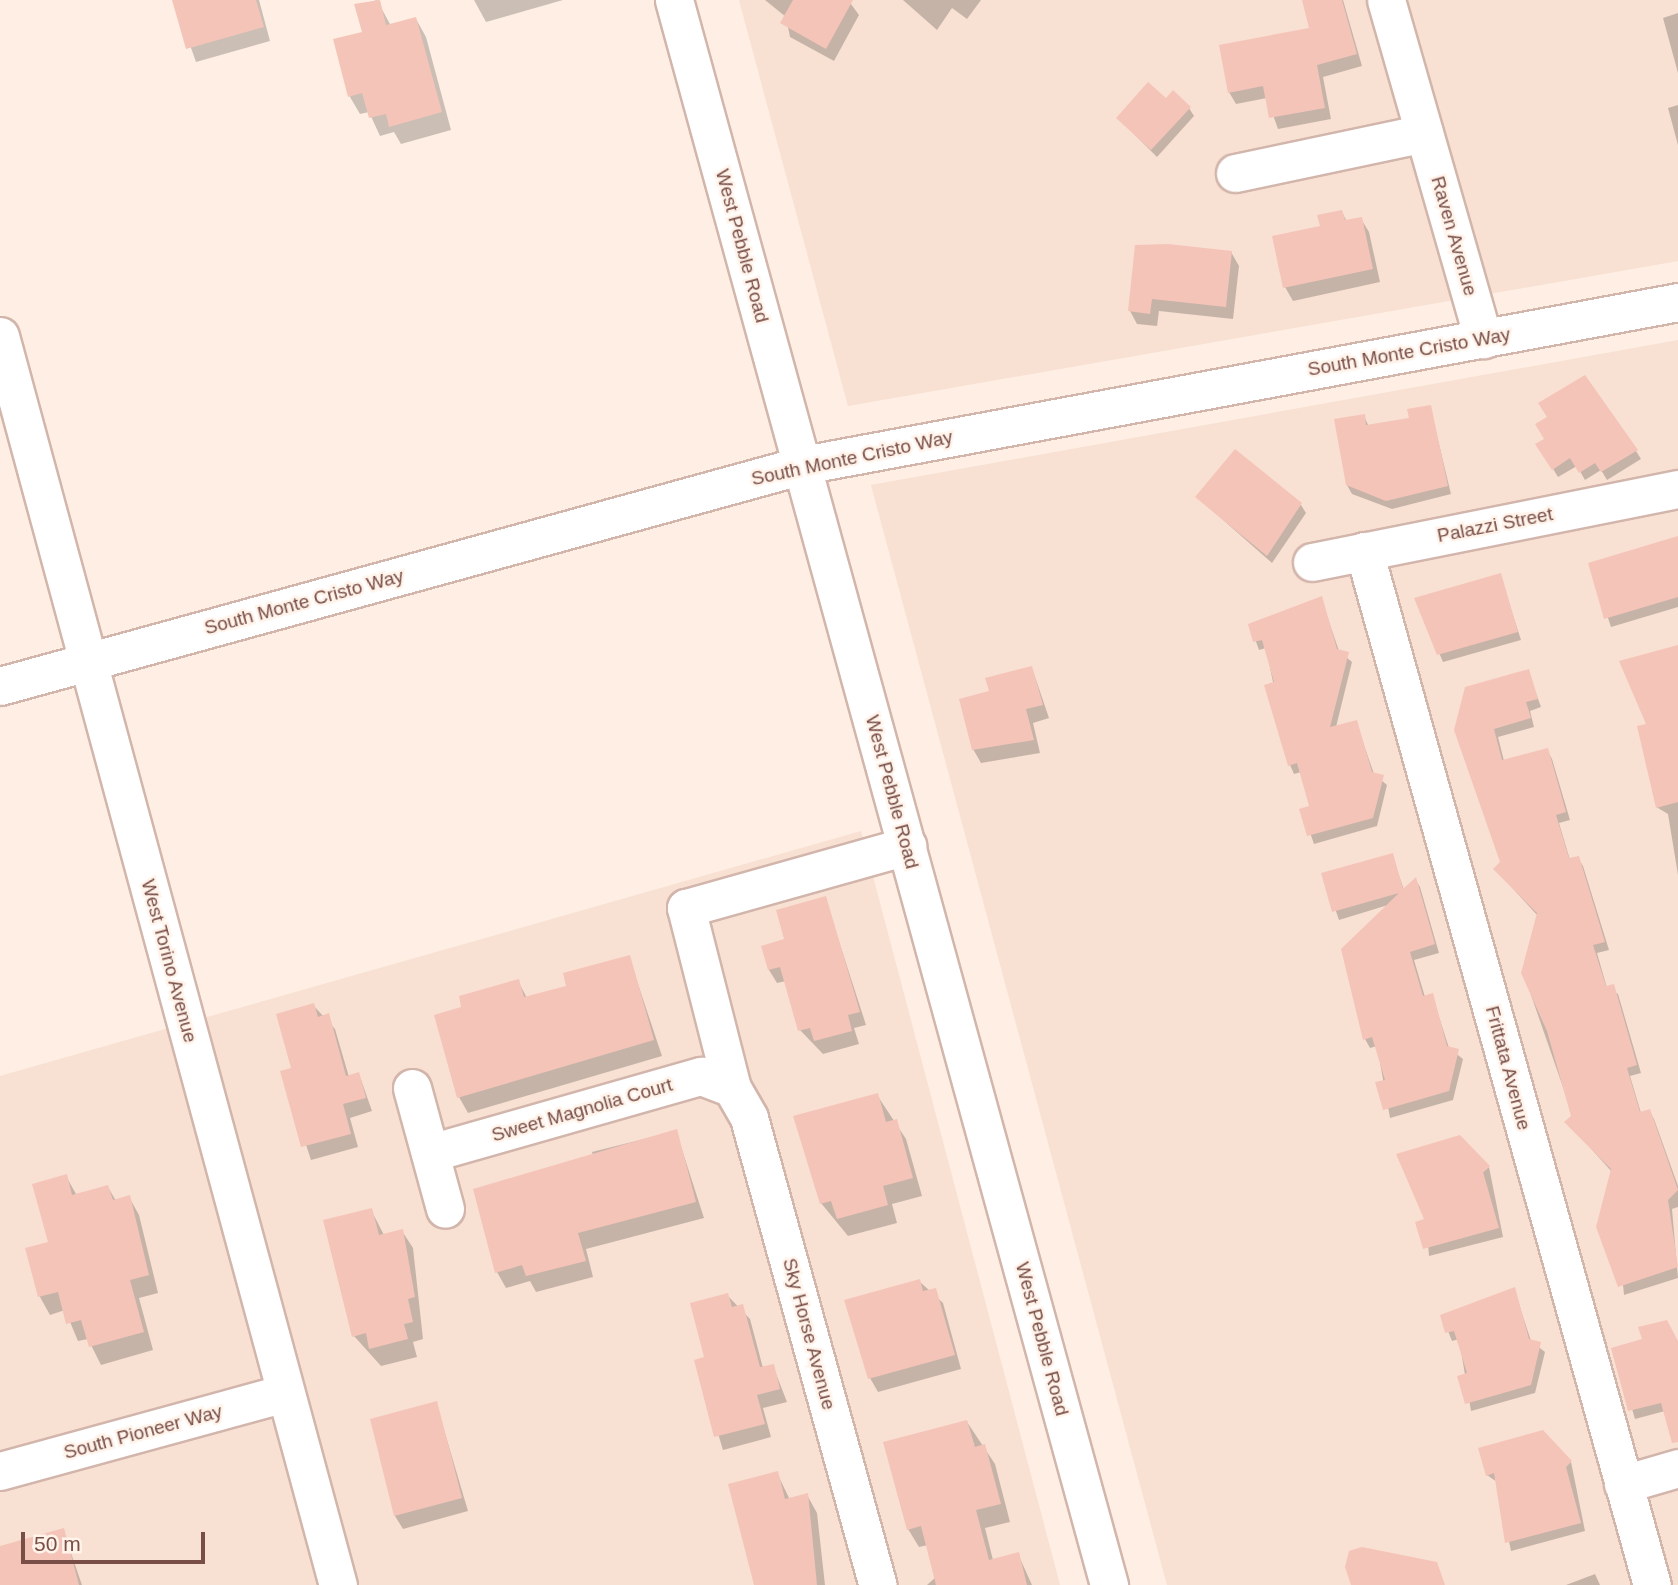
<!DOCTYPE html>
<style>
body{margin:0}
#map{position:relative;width:1678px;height:1585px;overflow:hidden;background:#feeee3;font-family:Arial,sans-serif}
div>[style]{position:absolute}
.residential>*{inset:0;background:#f8e0d3}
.shadow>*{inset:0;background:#0003}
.building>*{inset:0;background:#f5c4b8}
.roads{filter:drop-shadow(2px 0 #d2b5ab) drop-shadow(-2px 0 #d2b5ab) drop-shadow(0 2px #d2b5ab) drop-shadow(0 -2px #d2b5ab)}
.minor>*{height:37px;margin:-18.5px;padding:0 18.5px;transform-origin:18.5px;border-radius:18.5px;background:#fff}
span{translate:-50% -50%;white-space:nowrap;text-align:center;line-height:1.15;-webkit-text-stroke:5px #fff3ea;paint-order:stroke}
.street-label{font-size:19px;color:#784e47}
.scale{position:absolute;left:21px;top:1532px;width:184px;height:32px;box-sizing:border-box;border:4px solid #784e47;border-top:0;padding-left:9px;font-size:21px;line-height:24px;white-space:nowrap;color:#784e47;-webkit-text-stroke:5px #fff3ea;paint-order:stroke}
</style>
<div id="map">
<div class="residential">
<i style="clip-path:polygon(739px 0,1678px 0,1678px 261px,848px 406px)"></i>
<i style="clip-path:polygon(1678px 340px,1678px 1585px,1167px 1585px,871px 485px)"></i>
<i style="clip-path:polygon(861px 831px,1060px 1585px,0 1585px,0 1076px)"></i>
</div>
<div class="shadow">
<i style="clip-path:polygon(174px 0,259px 0,270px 41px,196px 62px)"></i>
<i style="clip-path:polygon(377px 0,391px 26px,416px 19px,426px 37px,451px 130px,401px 144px,394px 132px,380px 136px,369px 112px,360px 114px,350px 97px,364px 33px,357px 6px)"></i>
<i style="clip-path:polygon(474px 0,563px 0,486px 22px)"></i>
<i style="clip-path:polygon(765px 0,848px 0,859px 15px,834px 61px,790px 37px,786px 17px)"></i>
<i style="clip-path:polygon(903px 0,981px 0,967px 19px,952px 8px,937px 30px)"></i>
<i style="clip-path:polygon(1303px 0,1343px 0,1362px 66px,1323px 77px,1331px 119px,1278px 129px,1267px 98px,1236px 104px,1229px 92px,1311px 29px)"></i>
<i style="clip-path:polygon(1678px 13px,1678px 73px,1663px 18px)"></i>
<i style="clip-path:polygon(1678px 105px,1678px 145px,1668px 108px)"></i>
<i style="clip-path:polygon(1189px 108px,1194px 116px,1157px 157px,1118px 118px)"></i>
<i style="clip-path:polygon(1342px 212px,1347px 222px,1361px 219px,1369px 232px,1380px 282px,1293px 301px,1285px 287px,1322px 227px)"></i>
<i style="clip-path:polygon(1231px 252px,1239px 266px,1233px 319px,1159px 311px,1157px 326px,1137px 324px,1130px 311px)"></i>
<i style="clip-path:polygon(1430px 407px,1451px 494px,1392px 509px,1352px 494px,1347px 485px,1364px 416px,1369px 427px,1411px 419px)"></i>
<i style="clip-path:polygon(1538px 444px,1636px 451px,1641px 459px,1607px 480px,1601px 470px,1585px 480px,1577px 466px,1558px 477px)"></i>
<i style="clip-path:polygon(1197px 497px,1301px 505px,1306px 513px,1272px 563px)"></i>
<i style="clip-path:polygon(1678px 541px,1678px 607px,1611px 627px,1590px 564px)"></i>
<i style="clip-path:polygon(1500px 575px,1521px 640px,1443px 662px,1416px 599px)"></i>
<i style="clip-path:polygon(1321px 598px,1339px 651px,1352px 662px,1336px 727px,1356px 722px,1374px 774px,1387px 785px,1377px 826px,1314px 844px,1302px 810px,1311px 807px,1301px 772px,1294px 774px,1290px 765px,1266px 648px,1259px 650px,1250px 625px)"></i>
<i style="clip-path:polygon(1678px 645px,1678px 875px,1668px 814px,1658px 808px,1639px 727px,1648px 725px)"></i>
<i style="clip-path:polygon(1032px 668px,1049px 718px,1033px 723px,1040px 753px,981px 763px,973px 749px,991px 693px)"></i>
<i style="clip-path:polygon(1528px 671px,1541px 707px,1530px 711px,1534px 727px,1498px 737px,1504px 761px,1547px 750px,1552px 759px,1570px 820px,1559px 823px,1570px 860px,1578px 858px,1583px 866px,1609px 950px,1597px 953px,1607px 988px,1618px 994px,1641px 1073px,1630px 1076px,1641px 1113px,1649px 1111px,1654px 1119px,1678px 1186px,1678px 1207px,1672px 1209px,1678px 1278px,1624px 1295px,1612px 1172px,1567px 1122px,1573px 1116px,1523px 972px,1538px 916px,1495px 869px,1502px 863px,1455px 730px)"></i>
<i style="clip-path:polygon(1392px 855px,1404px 890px,1415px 879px,1420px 887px,1439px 953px,1414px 960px,1425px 997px,1432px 995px,1449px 1048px,1463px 1059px,1453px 1100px,1390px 1118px,1377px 1046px,1370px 1048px,1365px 1039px,1388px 905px,1339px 920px,1323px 874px)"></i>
<i style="clip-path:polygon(825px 898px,866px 1025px,854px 1028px,859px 1044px,823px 1054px,800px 1030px,786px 981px,777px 983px,769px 970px)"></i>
<i style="clip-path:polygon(629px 957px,662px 1056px,468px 1113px,459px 1097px,463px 1008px,518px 981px,527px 998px,569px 988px)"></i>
<i style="clip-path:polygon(313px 1005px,335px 1029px,349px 1077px,359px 1074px,372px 1111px,350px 1118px,358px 1147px,311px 1160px,282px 1072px,293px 1069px)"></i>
<i style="clip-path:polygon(877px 1095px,906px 1139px,922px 1196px,892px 1204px,897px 1223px,848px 1236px,821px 1203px)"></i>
<i style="clip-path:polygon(676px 1131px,704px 1218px,586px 1249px,593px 1277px,536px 1292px,530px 1281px,506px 1288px,497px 1272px,594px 1159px,592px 1152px)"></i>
<i style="clip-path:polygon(1489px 1167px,1503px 1237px,1429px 1256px,1426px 1220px)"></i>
<i style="clip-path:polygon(66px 1176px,76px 1194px,108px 1187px,116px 1201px,129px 1197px,139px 1215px,158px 1293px,139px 1298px,153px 1350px,101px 1365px,88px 1339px,78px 1341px,65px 1310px,50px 1315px,40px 1297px,27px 1249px,50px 1243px)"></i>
<i style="clip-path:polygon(371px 1210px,384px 1235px,402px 1231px,413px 1248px,423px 1339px,413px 1342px,417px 1357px,381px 1366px,354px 1336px)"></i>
<i style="clip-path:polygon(919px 1281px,943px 1303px,961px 1369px,878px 1392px,870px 1378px)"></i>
<i style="clip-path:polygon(1514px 1289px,1531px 1341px,1545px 1352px,1535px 1393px,1471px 1411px,1459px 1339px,1452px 1341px,1442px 1316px)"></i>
<i style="clip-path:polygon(727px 1295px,750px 1319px,763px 1368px,773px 1366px,787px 1402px,763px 1408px,771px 1437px,723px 1450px,696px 1361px,707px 1359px)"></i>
<i style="clip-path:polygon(1678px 1343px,1678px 1440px,1665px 1411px,1635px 1419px,1614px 1349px)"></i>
<i style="clip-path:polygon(436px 1403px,468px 1511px,403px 1529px,395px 1516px)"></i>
<i style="clip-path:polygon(967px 1422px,995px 1464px,1010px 1522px,985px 1528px,993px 1560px,1018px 1554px,1032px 1585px,927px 1585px,936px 1577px,928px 1545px,919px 1547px,908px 1529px)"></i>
<i style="clip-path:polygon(1480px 1449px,1571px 1462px,1585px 1531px,1511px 1551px,1497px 1482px,1487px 1475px)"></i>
<i style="clip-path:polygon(777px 1473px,790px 1500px,807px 1495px,817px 1513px,825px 1585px,754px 1585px)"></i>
<i style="clip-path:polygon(63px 1530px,82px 1585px,0 1585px,0 1547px)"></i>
<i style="clip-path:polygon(1595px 1574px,1600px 1585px,1566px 1585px)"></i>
</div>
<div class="building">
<i style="clip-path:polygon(172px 0,256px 0,264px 27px,186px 49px)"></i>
<i style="clip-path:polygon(380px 0,386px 25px,416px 17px,442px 112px,389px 127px,386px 114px,369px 118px,362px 93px,348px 97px,333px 39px,362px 32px,354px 4px)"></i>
<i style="clip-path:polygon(793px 0,853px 0,826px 49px,780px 23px)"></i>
<i style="clip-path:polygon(1302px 0,1342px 0,1357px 54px,1317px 65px,1325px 108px,1269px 118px,1263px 86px,1228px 93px,1219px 45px,1309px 28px)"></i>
<i style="clip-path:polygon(1148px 82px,1166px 98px,1173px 90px,1191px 107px,1151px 150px,1116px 118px)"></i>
<i style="clip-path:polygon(1342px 210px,1345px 220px,1362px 217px,1373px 269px,1283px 288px,1272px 236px,1320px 226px,1317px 215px)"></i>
<i style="clip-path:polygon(1168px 244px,1232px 251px,1226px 307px,1152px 299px,1150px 314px,1128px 311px,1135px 245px)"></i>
<i style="clip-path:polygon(1585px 375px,1638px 450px,1601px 472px,1595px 463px,1579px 473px,1570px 458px,1552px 470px,1535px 444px,1544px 439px,1535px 424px,1547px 417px,1538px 403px)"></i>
<i style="clip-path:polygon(1431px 405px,1448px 486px,1386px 501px,1346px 485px,1334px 419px,1365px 414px,1366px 425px,1409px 418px,1407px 409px)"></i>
<i style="clip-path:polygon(1235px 449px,1302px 503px,1267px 556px,1195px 497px)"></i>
<i style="clip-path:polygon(1678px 536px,1678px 597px,1604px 619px,1588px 563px)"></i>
<i style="clip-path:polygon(1501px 573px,1518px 632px,1437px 655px,1414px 598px)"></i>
<i style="clip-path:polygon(1322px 596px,1337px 649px,1349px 652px,1330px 727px,1357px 720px,1372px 772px,1384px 775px,1373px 818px,1307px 836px,1299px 809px,1309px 806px,1297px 763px,1288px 766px,1264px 685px,1274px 682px,1262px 640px,1253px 642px,1248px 624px)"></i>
<i style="clip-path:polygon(1678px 645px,1678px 802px,1656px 808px,1637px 726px,1646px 724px,1619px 661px)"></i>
<i style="clip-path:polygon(1032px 666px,1043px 705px,1026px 709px,1034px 740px,972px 750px,959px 699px,989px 691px,985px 678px)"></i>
<i style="clip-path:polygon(1529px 669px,1538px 699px,1526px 702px,1531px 718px,1494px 729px,1502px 760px,1548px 748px,1566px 812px,1556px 815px,1569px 858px,1579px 856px,1605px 942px,1593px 945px,1606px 986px,1614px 984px,1637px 1065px,1627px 1068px,1640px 1112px,1650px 1109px,1678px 1190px,1668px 1200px,1678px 1267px,1618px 1287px,1596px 1227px,1611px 1169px,1564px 1122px,1571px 1116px,1547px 1031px,1521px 973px,1537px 913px,1493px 869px,1500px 862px,1454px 730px,1465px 687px)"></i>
<i style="clip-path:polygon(1393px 853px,1403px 889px,1416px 877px,1435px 944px,1410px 952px,1423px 996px,1433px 993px,1447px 1046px,1459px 1049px,1449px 1091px,1383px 1110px,1375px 1082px,1385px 1080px,1372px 1037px,1363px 1040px,1341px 949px,1399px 893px,1332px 912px,1321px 873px)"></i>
<i style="clip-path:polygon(826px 896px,860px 1012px,848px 1015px,852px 1031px,814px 1041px,810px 1028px,798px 1031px,780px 967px,768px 970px,761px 946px,784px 939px,776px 910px)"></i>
<i style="clip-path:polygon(630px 955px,654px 1040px,457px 1098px,434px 1015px,461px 1007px,459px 996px,519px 979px,524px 997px,566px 986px,563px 973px)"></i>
<i style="clip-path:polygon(314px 1003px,318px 1017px,329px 1013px,346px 1076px,359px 1072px,366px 1098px,343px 1104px,351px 1134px,301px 1147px,280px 1071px,291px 1068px,276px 1014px)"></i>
<i style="clip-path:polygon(878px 1093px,886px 1122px,897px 1119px,913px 1178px,883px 1186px,888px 1205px,837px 1219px,831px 1201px,820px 1204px,793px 1116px)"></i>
<i style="clip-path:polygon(677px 1129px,696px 1202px,578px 1233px,586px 1261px,526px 1276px,522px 1265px,495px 1273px,473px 1189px)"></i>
<i style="clip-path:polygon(1460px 1135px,1490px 1166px,1483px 1172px,1499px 1228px,1423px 1249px,1415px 1222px,1424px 1219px,1396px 1154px)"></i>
<i style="clip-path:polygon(67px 1174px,72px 1195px,108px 1185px,113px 1200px,130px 1195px,149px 1275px,130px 1280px,144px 1332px,89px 1347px,81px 1320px,66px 1324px,58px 1292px,38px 1297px,25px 1248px,48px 1242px,32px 1184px)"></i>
<i style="clip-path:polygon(372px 1208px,379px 1235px,403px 1229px,415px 1297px,408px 1299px,413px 1322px,404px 1324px,408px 1339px,369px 1349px,366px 1333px,352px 1337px,323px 1220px)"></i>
<i style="clip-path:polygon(920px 1279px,923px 1291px,936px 1288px,955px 1355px,868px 1379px,844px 1300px)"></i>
<i style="clip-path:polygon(1515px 1287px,1529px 1339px,1541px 1342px,1531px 1385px,1465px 1404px,1457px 1376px,1467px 1373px,1454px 1331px,1445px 1333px,1440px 1315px)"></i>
<i style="clip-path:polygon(728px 1293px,732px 1307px,743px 1304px,760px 1367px,774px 1364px,780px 1389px,757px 1395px,765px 1424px,714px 1437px,694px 1360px,704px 1357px,690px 1303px)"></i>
<i style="clip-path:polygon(1667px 1320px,1678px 1341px,1678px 1442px,1672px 1443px,1661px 1403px,1628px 1411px,1611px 1348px,1642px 1339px,1638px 1327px)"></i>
<i style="clip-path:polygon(437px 1401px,462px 1498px,394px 1516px,370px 1419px)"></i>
<i style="clip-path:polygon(967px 1420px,975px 1447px,985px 1444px,1001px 1504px,976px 1510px,989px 1560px,1019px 1552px,1027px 1585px,936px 1585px,921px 1526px,907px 1530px,883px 1442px)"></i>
<i style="clip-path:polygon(1543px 1430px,1572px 1461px,1566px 1467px,1581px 1523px,1505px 1543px,1494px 1473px,1486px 1476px,1478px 1448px)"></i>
<i style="clip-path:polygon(778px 1471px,785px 1499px,808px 1493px,817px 1585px,754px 1585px,728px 1484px)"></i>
<i style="clip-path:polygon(64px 1528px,79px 1585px,0 1585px,0 1546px)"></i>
<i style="clip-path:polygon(1362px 1547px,1437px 1562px,1445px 1585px,1351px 1585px,1345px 1567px,1349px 1551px)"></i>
</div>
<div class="roads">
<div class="minor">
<i style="left:674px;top:0;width:1644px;rotate:74.65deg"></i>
<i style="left:1386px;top:0;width:353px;rotate:74deg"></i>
<i style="left:1235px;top:173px;width:193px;rotate:-11.9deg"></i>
<i style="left:0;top:336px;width:1294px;rotate:74.86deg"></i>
<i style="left:1364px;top:551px;width:1073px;rotate:74.44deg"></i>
<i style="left:1312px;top:562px;width:373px;rotate:-11.3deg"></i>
<i style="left:0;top:686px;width:833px;rotate:-15.39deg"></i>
<i style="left:803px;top:465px;width:890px;rotate:-10.55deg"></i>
<i style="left:412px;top:1088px;width:125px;rotate:74.7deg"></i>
<i style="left:732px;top:1088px;width:186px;rotate:-104.3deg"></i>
<i style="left:686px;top:908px;width:230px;rotate:-15.7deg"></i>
<i style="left:430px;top:1153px;width:282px;rotate:-15.9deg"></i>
<i style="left:701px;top:1076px;width:33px;rotate:21deg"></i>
<i style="left:732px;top:1088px;width:34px;rotate:60deg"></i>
<i style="left:749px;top:1118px;width:484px;rotate:74.6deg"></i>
<i style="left:0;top:1471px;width:295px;rotate:-15.3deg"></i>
<i style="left:1623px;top:1484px;width:57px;rotate:-16.2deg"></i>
</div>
</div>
<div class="street-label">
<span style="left:1454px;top:236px;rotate:74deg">Raven Avenue</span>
<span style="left:742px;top:246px;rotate:75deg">West Pebble Road</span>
<span style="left:1409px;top:352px;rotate:-10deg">South Monte Cristo Way</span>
<span style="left:852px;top:458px;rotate:-12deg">South Monte Cristo Way</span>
<span style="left:1495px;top:525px;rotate:-11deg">Palazzi Street</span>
<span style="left:304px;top:602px;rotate:-15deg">South Monte Cristo Way</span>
<span style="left:892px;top:792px;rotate:75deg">West Pebble Road</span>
<span style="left:169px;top:961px;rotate:75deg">West Torino Avenue</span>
<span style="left:1508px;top:1068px;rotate:75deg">Frittata Avenue</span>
<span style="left:582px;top:1110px;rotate:-16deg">Sweet Magnolia Court</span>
<span style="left:809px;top:1334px;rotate:75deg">Sky Horse Avenue</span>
<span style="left:1042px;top:1339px;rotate:75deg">West Pebble Road</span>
<span style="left:143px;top:1432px;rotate:-15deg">South Pioneer Way</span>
</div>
<div class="scale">50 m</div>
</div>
